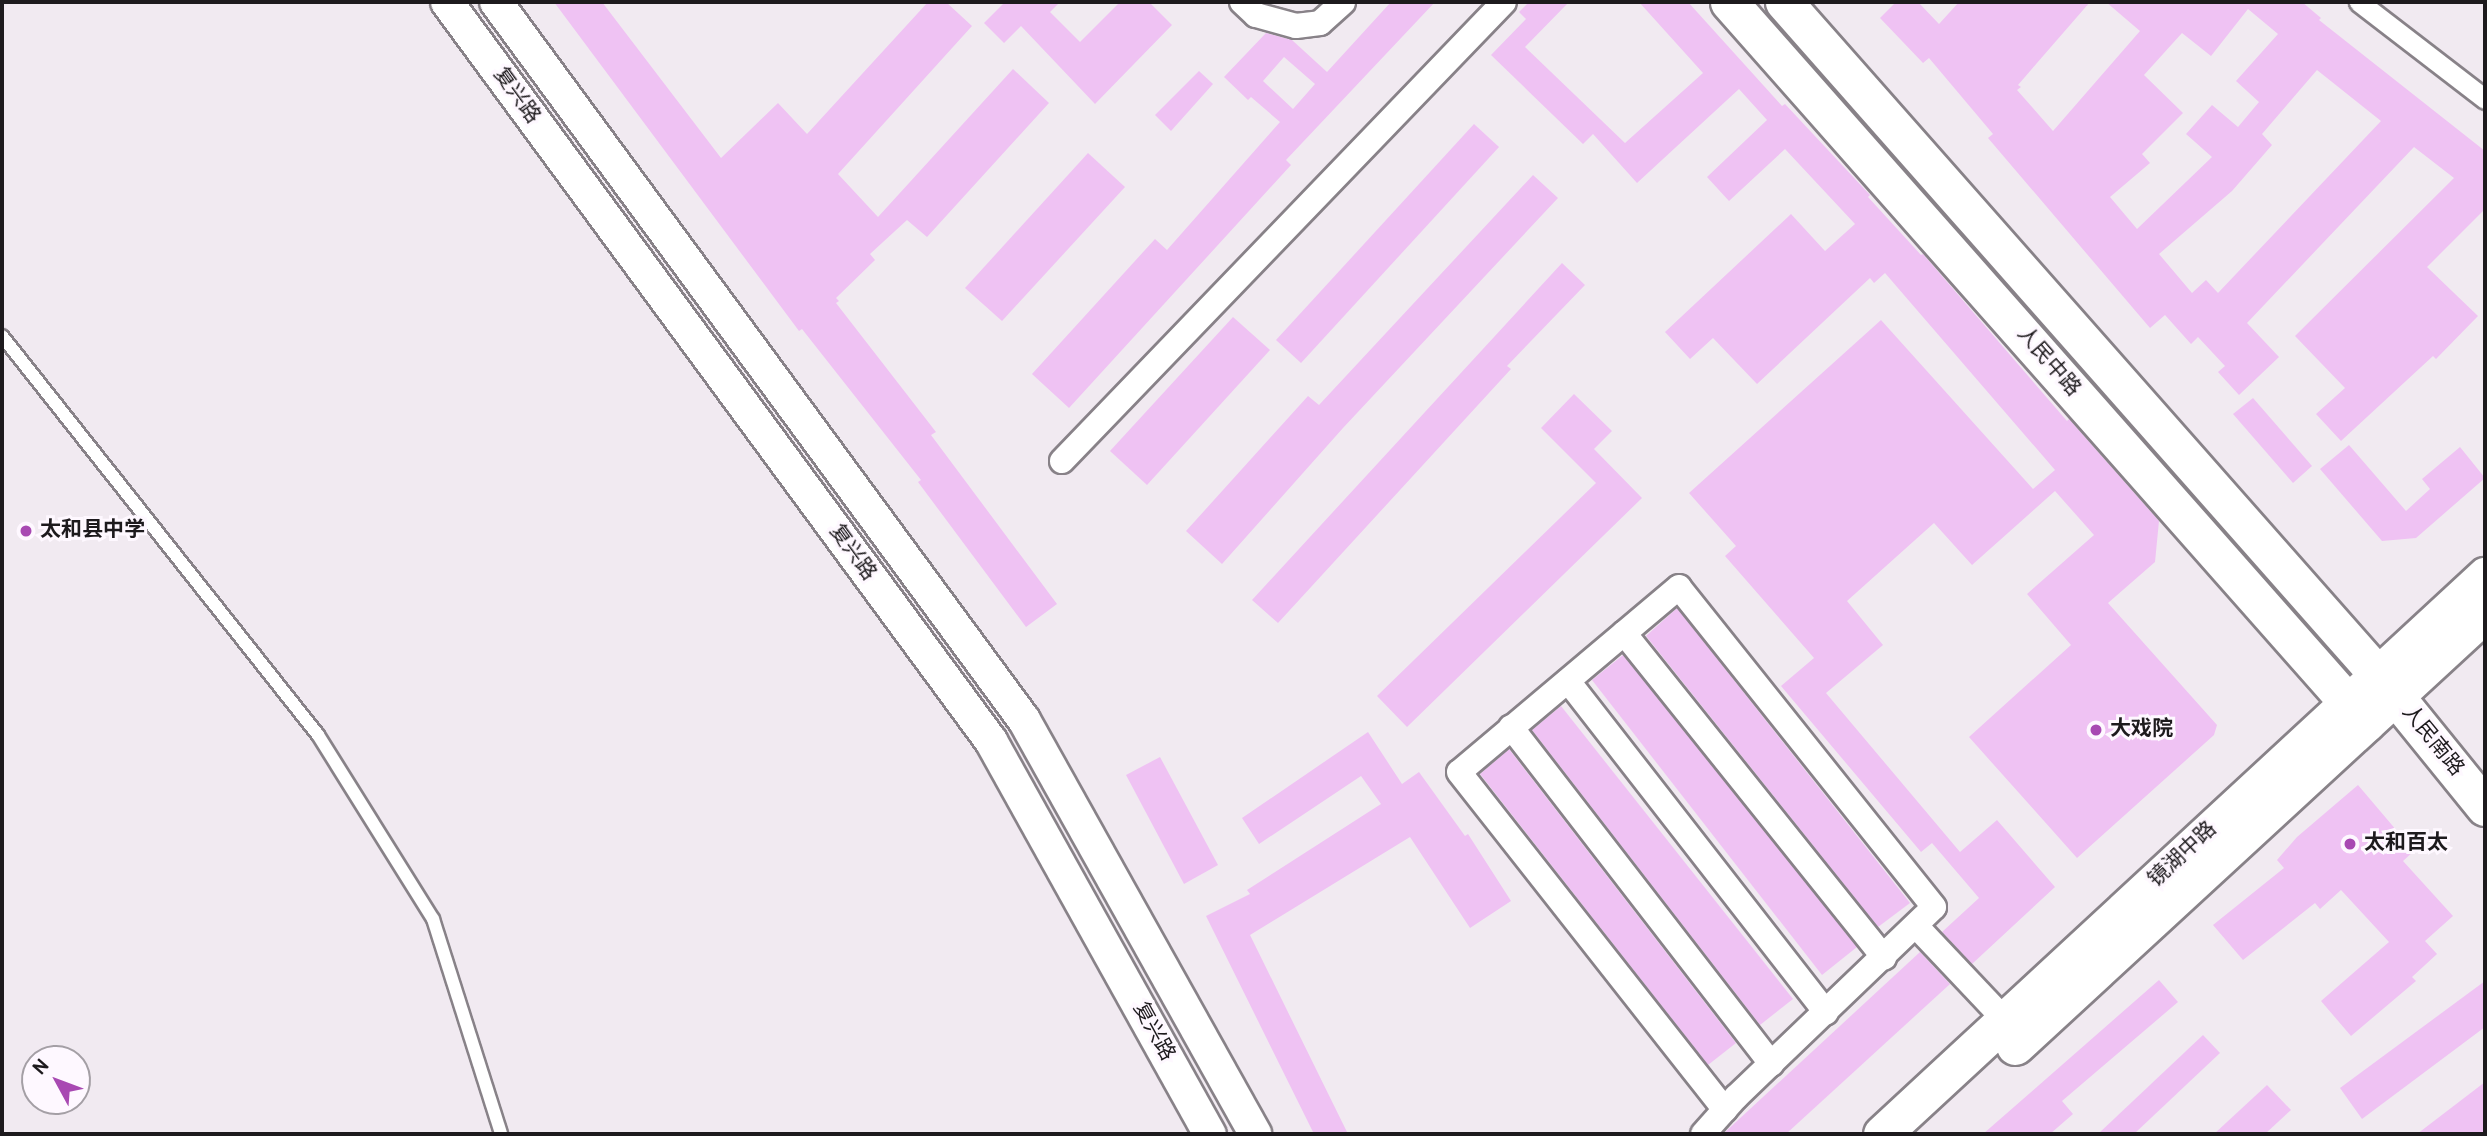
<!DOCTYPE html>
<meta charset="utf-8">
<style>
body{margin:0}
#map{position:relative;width:2487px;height:1136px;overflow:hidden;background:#f1eaf1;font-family:Overpass,"Noto Sans SC",sans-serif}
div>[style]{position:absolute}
.building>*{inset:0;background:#efc2f3}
.roads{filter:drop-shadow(2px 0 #888288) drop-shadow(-2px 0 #888288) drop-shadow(0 2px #888288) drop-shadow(0 -2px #888288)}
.service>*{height:12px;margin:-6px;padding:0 6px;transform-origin:6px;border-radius:6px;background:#fff}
.pedestrian>*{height:19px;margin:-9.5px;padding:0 9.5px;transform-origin:9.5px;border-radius:9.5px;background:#fff}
.minor>*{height:24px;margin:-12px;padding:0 12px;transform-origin:12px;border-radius:12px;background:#fff}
.tertiary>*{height:32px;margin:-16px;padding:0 16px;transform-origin:16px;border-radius:16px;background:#fff}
.secondary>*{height:37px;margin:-18.5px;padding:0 18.5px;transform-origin:18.5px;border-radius:18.5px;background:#fff}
.dots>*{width:19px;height:19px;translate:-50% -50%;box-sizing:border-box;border:4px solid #fef8ff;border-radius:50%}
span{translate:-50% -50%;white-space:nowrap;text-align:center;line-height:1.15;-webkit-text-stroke:6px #fef8ff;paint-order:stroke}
.street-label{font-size:21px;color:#1d1a1d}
.poi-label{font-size:21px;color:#1d1a1d;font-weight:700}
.left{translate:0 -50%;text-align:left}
.frame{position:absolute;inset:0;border:4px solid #1d1a1d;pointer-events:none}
.north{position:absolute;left:21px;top:1045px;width:70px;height:70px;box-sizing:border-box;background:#fef8ff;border:2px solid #a49fa5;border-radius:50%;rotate:311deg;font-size:19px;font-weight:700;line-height:28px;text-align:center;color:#1d1a1d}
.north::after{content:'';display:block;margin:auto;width:24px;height:32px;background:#a849b2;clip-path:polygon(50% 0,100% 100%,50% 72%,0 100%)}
</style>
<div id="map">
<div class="building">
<i style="clip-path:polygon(554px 2px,602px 2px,721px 158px,778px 103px,807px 134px,928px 2px,946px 2px,972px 26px,838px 174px,878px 217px,1013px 69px,1049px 103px,927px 237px,907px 220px,870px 254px,875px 260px,836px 298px,839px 301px,836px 303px,936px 432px,931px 435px,1057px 604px,1026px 627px,918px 482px,921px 480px,802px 329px,799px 331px)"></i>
<i style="clip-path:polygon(1005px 2px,1060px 2px,1050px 12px,1080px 42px,1120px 2px,1149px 2px,1172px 25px,1095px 104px,1021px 26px,1004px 43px,984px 23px)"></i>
<i style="clip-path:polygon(evenodd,1391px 2px,1435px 2px,1286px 160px,1291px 165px,1069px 408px,1032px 374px,1155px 239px,1167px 250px,1280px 122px,1251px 97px,1248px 100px,1224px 77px,1266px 33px,1292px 40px,1327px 72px,1391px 2px,1284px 57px,1315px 84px,1293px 109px,1263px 81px,1284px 57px)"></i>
<i style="clip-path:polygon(1529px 2px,1569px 2px,1525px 47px,1625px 143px,1703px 73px,1639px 2px,1688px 2px,1782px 106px,1785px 104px,1870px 195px,1868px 197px,1921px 255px,1923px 254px,2067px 421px,2069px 419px,2159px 521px,2155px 562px,2108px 603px,2217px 725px,2214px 735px,2077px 858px,1969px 737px,2071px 645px,2027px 594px,2094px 535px,2055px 491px,1972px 565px,1934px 523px,1847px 601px,1883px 645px,1826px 693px,1960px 852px,1997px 820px,2055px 887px,1972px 964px,1942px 932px,1979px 898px,1932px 843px,1921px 852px,1781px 686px,1814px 658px,1725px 556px,1736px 546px,1689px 493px,1881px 320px,2033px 489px,2055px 470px,1885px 273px,1874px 283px,1870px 278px,1757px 384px,1713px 338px,1690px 359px,1665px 332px,1791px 214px,1825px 251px,1855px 224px,1785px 149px,1729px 201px,1707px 177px,1767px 120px,1739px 89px,1637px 183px,1593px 134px,1583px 144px,1491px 55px,1526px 19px,1519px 12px)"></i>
<i style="clip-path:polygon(evenodd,1896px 2px,1918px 2px,1939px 24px,1959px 2px,2090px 2px,2018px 85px,2021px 87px,2017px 90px,2053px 131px,2140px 31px,2106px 2px,2302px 2px,2321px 18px,2319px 20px,2485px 151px,2485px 209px,2427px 267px,2478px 316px,2436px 359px,2433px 356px,2341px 441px,2316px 414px,2345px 388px,2295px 336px,2454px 178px,2414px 147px,2247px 323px,2279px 357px,2239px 395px,2218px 372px,2225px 366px,2198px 337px,2191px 344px,2165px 315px,2150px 328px,1988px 138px,1993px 134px,1929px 58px,1923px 63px,1880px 18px,1896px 2px,2248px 9px,2278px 34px,2236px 81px,2259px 102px,2238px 127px,2212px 105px,2186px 134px,2212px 157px,2137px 229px,2110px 197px,2150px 163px,2142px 154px,2183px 113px,2144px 75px,2182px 33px,2211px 56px,2248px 9px,1896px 2px,2317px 70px,2381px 121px,2218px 293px,2206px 280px,2192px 293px,2159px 254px,2232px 191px,2272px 145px,2262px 134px,2317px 70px)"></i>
<i style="clip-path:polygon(1199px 71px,1213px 84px,1171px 131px,1155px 115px)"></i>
<i style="clip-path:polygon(1474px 124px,1499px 147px,1301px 363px,1276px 340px)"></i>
<i style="clip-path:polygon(1088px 153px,1125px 187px,1002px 321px,965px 288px)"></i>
<i style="clip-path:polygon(1533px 175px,1558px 198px,1343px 428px,1222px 564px,1186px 531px,1308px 396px,1319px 405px)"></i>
<i style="clip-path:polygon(1562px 263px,1585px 285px,1507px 366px,1511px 369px,1278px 623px,1252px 600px)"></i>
<i style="clip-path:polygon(1233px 317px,1270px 350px,1147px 485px,1110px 451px)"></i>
<i style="clip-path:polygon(1574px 394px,1612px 431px,1594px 449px,1642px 498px,1407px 727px,1377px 696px,1596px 483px,1541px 428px)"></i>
<i style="clip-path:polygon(2253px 398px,2312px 466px,2293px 483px,2233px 414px)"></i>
<i style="clip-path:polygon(2349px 445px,2406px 511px,2430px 489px,2422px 479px,2460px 447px,2485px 478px,2416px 538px,2382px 541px,2320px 469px)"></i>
<i style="clip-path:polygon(1677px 608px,1910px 903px,1878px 927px,1646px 636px)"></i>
<i style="clip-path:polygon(1623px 655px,1857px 947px,1822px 975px,1592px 680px)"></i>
<i style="clip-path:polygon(1561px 706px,1793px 999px,1760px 1025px,1532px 730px)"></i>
<i style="clip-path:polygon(1368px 732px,1402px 784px,1419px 772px,1465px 836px,1468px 834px,1511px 901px,1470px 928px,1410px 837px,1250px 935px,1348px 1134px,1314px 1134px,1206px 916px,1250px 894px,1247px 890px,1381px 804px,1361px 776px,1259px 844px,1242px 818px)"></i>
<i style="clip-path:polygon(1509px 749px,1736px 1043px,1708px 1065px,1480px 774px)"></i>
<i style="clip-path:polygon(1160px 757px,1218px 865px,1184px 884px,1126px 775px)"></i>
<i style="clip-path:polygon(2358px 785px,2414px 851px,2403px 861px,2453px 916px,2425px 941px,2437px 954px,2412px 977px,2416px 981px,2351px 1036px,2321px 1001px,2389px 942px,2341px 890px,2320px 909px,2315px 903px,2243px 960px,2213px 925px,2284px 868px,2277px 860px,2297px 837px)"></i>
<i style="clip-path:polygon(1920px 952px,1950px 984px,1786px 1134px,1723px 1134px)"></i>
<i style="clip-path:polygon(2159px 980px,2178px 1002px,2062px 1101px,2073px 1114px,2050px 1134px,1983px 1134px)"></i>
<i style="clip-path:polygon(2485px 981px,2485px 1027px,2362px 1119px,2340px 1088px)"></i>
<i style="clip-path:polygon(2203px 1035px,2220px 1053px,2134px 1134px,2098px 1134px)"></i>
<i style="clip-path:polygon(2485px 1082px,2485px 1134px,2417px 1134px)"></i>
<i style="clip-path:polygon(2267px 1085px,2291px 1110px,2265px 1134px,2214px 1134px)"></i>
</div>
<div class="roads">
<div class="service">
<i style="left:2px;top:336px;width:509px;rotate:51.62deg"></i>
<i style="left:318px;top:735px;width:217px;rotate:58deg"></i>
<i style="left:433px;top:919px;width:225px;rotate:72.4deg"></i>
</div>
<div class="pedestrian">
<i style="left:2359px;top:2px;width:159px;rotate:37.6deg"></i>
</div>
<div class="minor">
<i style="left:1242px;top:2px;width:19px;rotate:43deg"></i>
<i style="left:1256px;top:15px;width:41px;rotate:15.4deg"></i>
<i style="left:1296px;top:26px;width:24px;rotate:-7deg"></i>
<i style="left:1320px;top:23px;width:31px;rotate:-42deg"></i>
<i style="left:1062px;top:461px;width:637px;rotate:-46.08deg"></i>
<i style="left:1624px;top:633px;width:416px;rotate:51.3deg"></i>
<i style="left:1568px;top:681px;width:420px;rotate:52.1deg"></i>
<i style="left:1511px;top:727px;width:426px;rotate:52.3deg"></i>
<i style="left:1917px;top:927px;width:128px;rotate:46.6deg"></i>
<i style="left:1703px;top:1134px;width:50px;rotate:-48.3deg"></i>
<i style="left:1736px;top:1097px;width:274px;rotate:-43.8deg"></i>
<i style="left:1934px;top:907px;width:409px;rotate:-128.6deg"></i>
<i style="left:1679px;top:587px;width:287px;rotate:139.9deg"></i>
<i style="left:1459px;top:772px;width:430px;rotate:51.8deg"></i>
</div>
<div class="tertiary">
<i style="left:447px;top:2px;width:918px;rotate:53.64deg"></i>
<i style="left:991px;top:741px;width:450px;rotate:60.9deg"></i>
<i style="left:496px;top:2px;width:891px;rotate:53.67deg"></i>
<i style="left:1024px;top:720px;width:474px;rotate:60.8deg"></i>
</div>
<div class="secondary">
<i style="left:1729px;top:2px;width:962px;rotate:48.54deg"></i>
<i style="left:1784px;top:2px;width:898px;rotate:48.57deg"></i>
<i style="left:2378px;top:675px;width:170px;rotate:51deg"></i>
<i style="left:2015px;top:1046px;width:639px;rotate:-42.65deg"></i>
<i style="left:1882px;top:1134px;width:822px;rotate:-42.78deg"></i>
</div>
</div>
<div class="dots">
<i style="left:26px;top:531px;background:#a849b2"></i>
<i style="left:2096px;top:730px;background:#a849b2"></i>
<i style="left:2350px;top:844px;background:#a849b2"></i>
</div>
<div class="street-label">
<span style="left:516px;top:96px;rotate:54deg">复兴路</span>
<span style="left:2048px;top:362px;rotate:49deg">人民中路</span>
<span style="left:852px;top:553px;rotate:54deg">复兴路</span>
<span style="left:2432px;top:741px;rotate:51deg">人民南路</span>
<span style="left:2183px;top:855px;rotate:-43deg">镜湖中路</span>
<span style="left:1153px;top:1032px;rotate:61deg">复兴路</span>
</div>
<div class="poi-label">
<span class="left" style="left:40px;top:531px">太和县中学</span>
<span class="left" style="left:2110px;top:730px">大戏院</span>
<span class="left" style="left:2364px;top:844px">太和百太</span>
</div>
<div class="frame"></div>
<div class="north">N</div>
</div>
